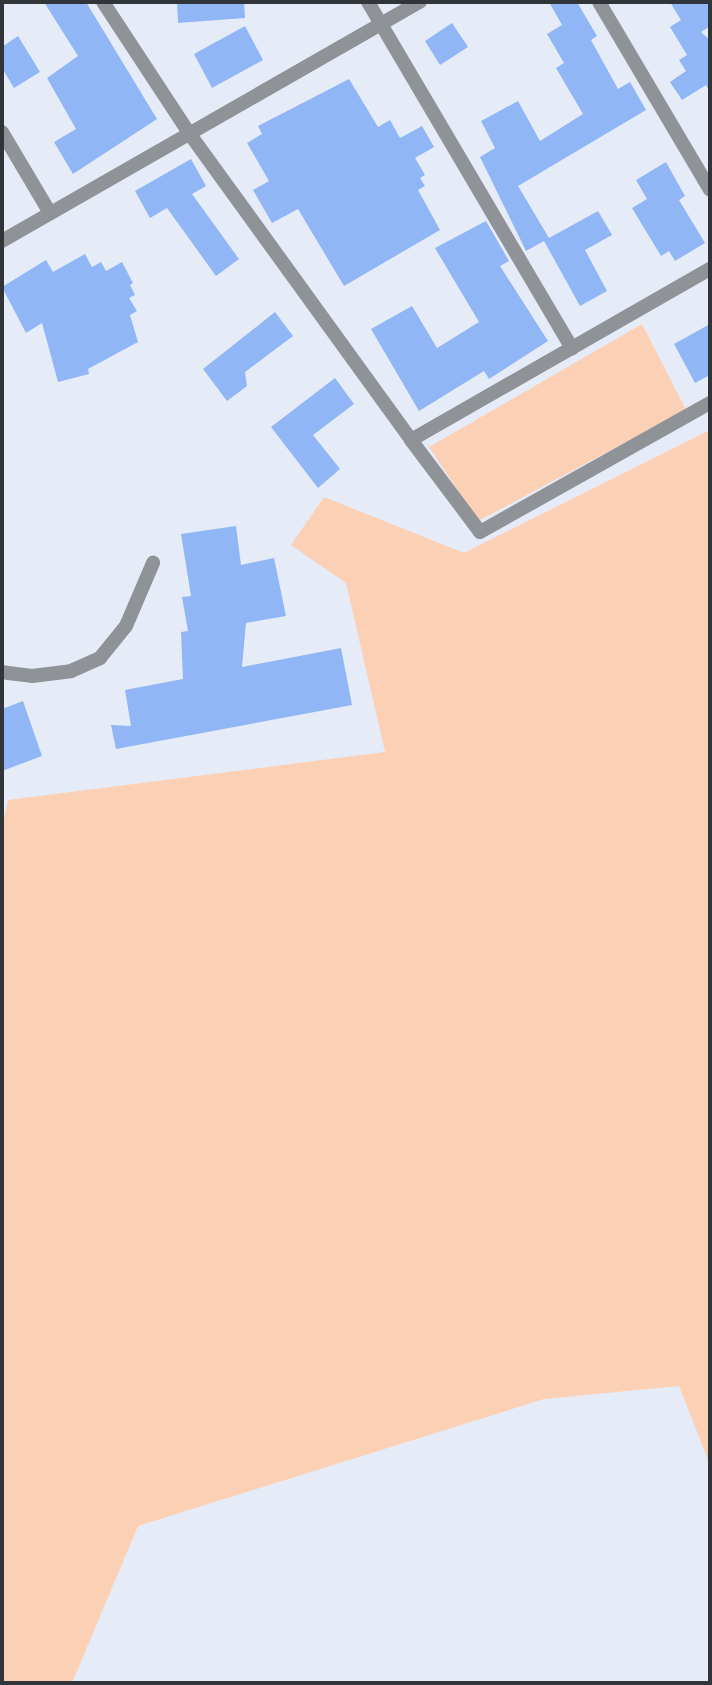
<!DOCTYPE html>
<style>
body{margin:0}
#map{position:relative;width:712px;height:1685px;overflow:hidden;background:#e5ecf7;font-family:"Libre Baskerville",serif}
div>[style]{position:absolute}
.green>*{inset:0;background:#fbd0b5}
.building>*{inset:0;background:#90b6f5}
.service>*{height:14px;margin:-7px;padding:0 7px;transform-origin:7px;border-radius:7px;background:#8f9296}
.minor>*{height:14px;margin:-7px;padding:0 7px;transform-origin:7px;border-radius:7px;background:#8f9296}
span{translate:-50% -50%;white-space:nowrap;text-align:center;line-height:1.15;-webkit-text-stroke:5px #e5ecf7;paint-order:stroke}
.frame{position:absolute;inset:0;border:4px solid #313438;pointer-events:none}
</style>
<div id="map">
<div class="green">
<i style="clip-path:polygon(642px 324px,686px 410px,478px 521px,429px 447px)"></i>
<i style="clip-path:polygon(710px 430px,710px 1465px,679px 1386px,544px 1399px,138px 1526px,72px 1683px,2px 1683px,2px 829px,8px 800px,385px 752px,346px 583px,291px 545px,324px 497px,464px 553px)"></i>
</div>
<div class="building">
<i style="clip-path:polygon(44px 2px,86px 2px,157px 119px,73px 174px,54px 142px,76px 129px,47px 78px,78px 56px)"></i>
<i style="clip-path:polygon(177px 2px,244px 2px,245px 18px,178px 23px)"></i>
<i style="clip-path:polygon(549px 2px,577px 2px,597px 36px,591px 40px,618px 89px,630px 82px,646px 110px,518px 186px,549px 238px,598px 211px,612px 235px,585px 250px,607px 291px,580px 306px,544px 241px,526px 251px,480px 157px,495px 148px,481px 121px,518px 101px,540px 141px,583px 114px,556px 68px,564px 63px,547px 34px,562px 25px)"></i>
<i style="clip-path:polygon(670px 2px,710px 2px,710px 26px,701px 32px,710px 40px,710px 92px,706px 85px,682px 100px,670px 82px,686px 71px,679px 60px,687px 55px,670px 27px,681px 20px)"></i>
<i style="clip-path:polygon(452px 23px,468px 47px,440px 65px,425px 41px)"></i>
<i style="clip-path:polygon(245px 26px,263px 60px,212px 88px,194px 54px)"></i>
<i style="clip-path:polygon(18px 36px,40px 72px,14px 88px,2px 68px,2px 47px)"></i>
<i style="clip-path:polygon(349px 79px,378px 127px,390px 120px,400px 138px,422px 126px,434px 147px,415px 158px,425px 175px,420px 178px,425px 186px,418px 190px,440px 230px,344px 286px,298px 209px,272px 223px,253px 190px,269px 181px,247px 143px,262px 134px,258px 126px)"></i>
<i style="clip-path:polygon(191px 159px,206px 186px,192px 194px,239px 259px,216px 276px,167px 208px,150px 218px,135px 191px)"></i>
<i style="clip-path:polygon(666px 162px,685px 196px,679px 200px,705px 243px,675px 261px,669px 251px,661px 256px,632px 208px,647px 199px,636px 180px)"></i>
<i style="clip-path:polygon(486px 221px,509px 261px,500px 266px,548px 341px,489px 379px,484px 371px,419px 411px,371px 329px,412px 306px,437px 348px,479px 322px,435px 248px)"></i>
<i style="clip-path:polygon(85px 254px,92px 267px,101px 262px,106px 271px,122px 262px,133px 283px,130px 285px,135px 295px,129px 298px,137px 311px,130px 315px,138px 342px,88px 369px,89px 374px,58px 382px,42px 323px,26px 333px,2px 287px,46px 260px,53px 272px)"></i>
<i style="clip-path:polygon(275px 312px,293px 336px,245px 372px,247px 386px,227px 401px,203px 369px)"></i>
<i style="clip-path:polygon(710px 324px,710px 375px,695px 383px,674px 344px)"></i>
<i style="clip-path:polygon(335px 378px,354px 404px,313px 435px,340px 469px,318px 488px,271px 427px)"></i>
<i style="clip-path:polygon(236px 526px,241px 565px,274px 558px,286px 616px,246px 623px,242px 667px,341px 648px,352px 705px,116px 749px,111px 725px,131px 726px,125px 690px,183px 679px,181px 632px,188px 631px,182px 597px,191px 596px,181px 534px)"></i>
<i style="clip-path:polygon(23px 701px,42px 756px,2px 771px,2px 709px)"></i>
</div>
<div class="service">
<i style="left:411px;top:440px;width:115px;rotate:53.1deg"></i>
<i style="left:480px;top:532px;width:264px;rotate:-29.3deg"></i>
<i style="left:8px;top:673px;width:24px;rotate:7deg"></i>
<i style="left:32px;top:676px;width:39px;rotate:-7deg"></i>
<i style="left:71px;top:671px;width:32px;rotate:-24deg"></i>
<i style="left:100px;top:658px;width:41px;rotate:-50.9deg"></i>
<i style="left:126px;top:626px;width:69px;rotate:-66.8deg"></i>
</div>
<div class="minor">
<i style="left:103px;top:2px;width:157px;rotate:56.7deg"></i>
<i style="left:189px;top:133px;width:379px;rotate:54.1deg"></i>
<i style="left:411px;top:440px;width:344px;rotate:-29.8deg"></i>
<i style="left:368px;top:2px;width:402px;rotate:59.5deg"></i>
<i style="left:599px;top:2px;width:218px;rotate:59.4deg"></i>
<i style="left:2px;top:132px;width:94px;rotate:59.3deg"></i>
<i style="left:2px;top:241px;width:482px;rotate:-29.8deg"></i>
<i style="left:2px;top:672px;width:6px;rotate:9deg"></i>
</div>
<div class="frame"></div>
</div>
